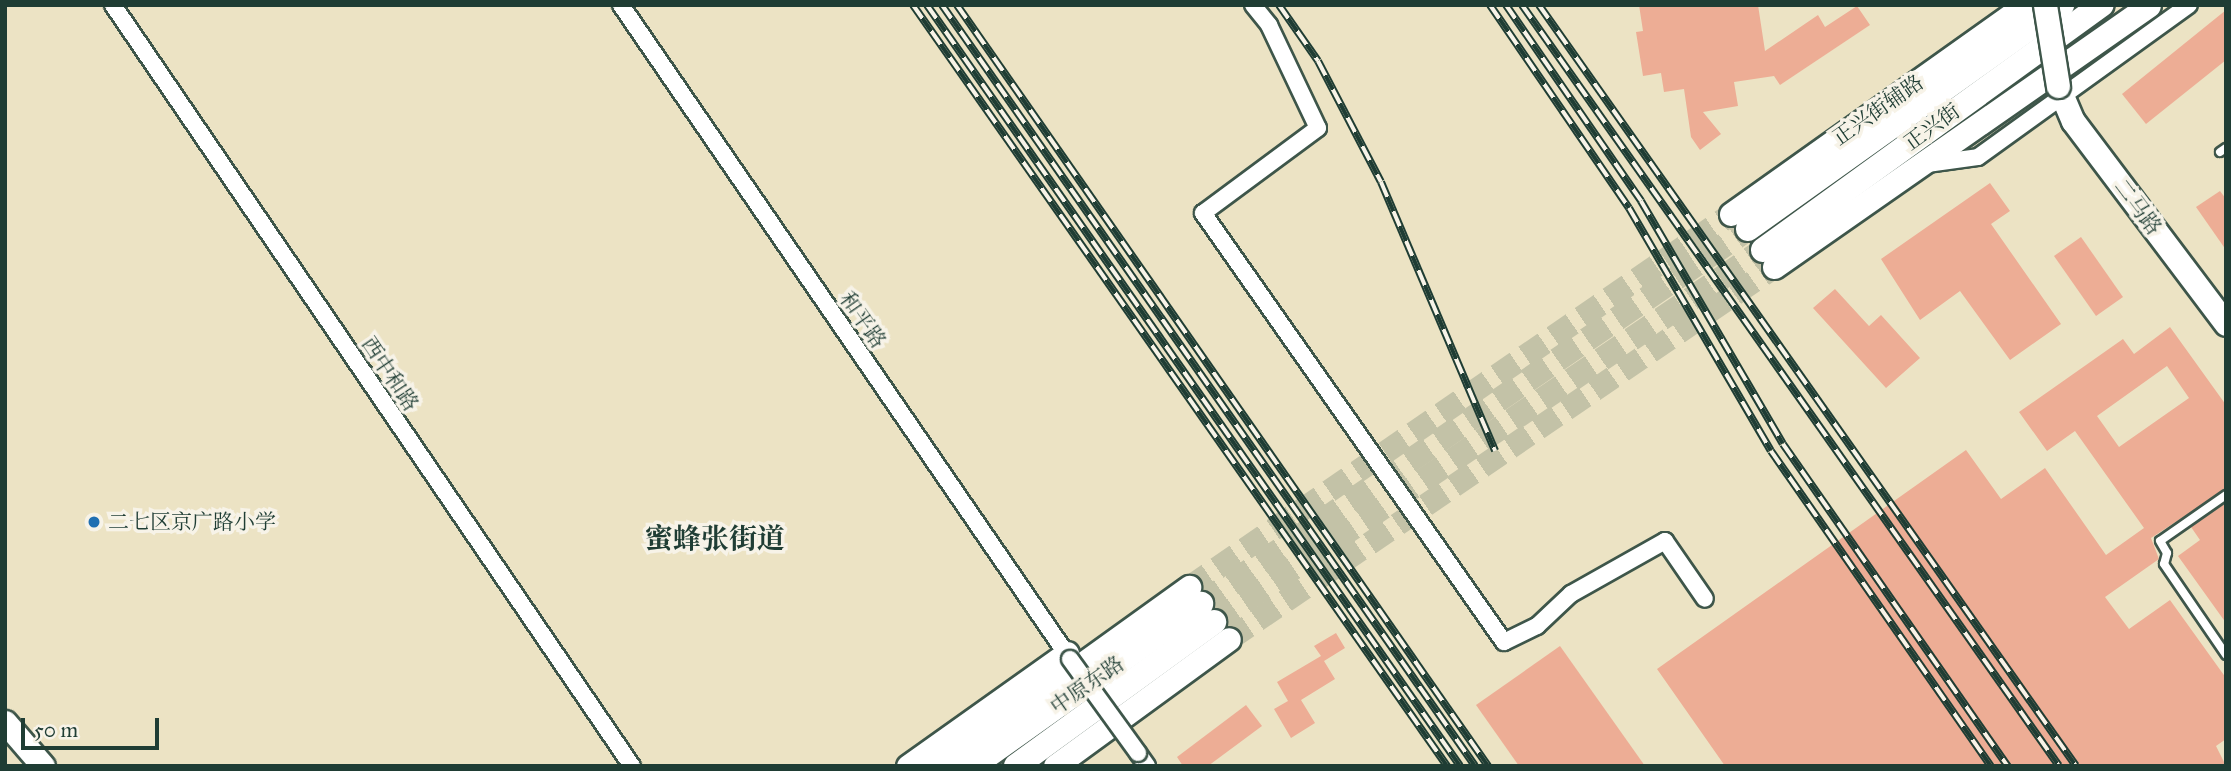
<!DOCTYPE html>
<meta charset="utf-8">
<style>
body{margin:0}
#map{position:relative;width:2231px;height:771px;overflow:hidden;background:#ece3c4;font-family:"IM FELL Great Primer","Noto Serif SC",serif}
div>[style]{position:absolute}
.building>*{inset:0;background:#edad95}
.secondary-tunnel>*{height:23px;margin-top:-11.5px;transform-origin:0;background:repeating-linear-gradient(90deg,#c3c2a7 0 23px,transparent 0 34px)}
.primary-tunnel>*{height:24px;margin-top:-12px;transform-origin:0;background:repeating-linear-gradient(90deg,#c3c2a7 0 24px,transparent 0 36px)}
.roads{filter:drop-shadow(2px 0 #3e564a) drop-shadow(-2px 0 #3e564a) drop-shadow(0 2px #3e564a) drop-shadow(0 -2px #3e564a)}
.lane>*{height:8px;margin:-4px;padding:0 4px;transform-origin:4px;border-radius:4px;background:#fff}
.street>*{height:16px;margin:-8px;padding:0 8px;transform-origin:8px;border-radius:8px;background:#fff}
.secondary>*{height:23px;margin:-11.5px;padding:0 11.5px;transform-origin:11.5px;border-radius:11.5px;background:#fff}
.primary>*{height:24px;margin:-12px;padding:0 12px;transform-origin:12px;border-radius:12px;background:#fff}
.rail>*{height:8px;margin-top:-4px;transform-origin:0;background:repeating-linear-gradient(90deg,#f7f3e8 0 16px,#1f3d34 0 32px);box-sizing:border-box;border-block:2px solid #1f3d34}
.bridges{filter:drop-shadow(2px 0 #3e564a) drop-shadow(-2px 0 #3e564a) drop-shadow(0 2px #3e564a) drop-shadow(0 -2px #3e564a)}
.street-bridge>*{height:16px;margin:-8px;padding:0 8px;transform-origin:8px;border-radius:8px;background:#fff}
.secondary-bridge>*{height:23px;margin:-11.5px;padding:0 11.5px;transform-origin:11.5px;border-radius:11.5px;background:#fff}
.dots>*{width:19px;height:19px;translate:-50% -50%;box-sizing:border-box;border:4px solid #f7f3e8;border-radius:50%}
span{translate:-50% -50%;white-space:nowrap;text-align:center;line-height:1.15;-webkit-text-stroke:7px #f7f3e8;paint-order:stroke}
.street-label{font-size:21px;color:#1f3d34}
.poi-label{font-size:21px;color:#1f3d34}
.left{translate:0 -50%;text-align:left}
.district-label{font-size:28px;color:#1f3d34;font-weight:700}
.frame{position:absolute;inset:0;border:7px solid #1f3d34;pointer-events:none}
.scale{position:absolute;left:21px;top:718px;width:138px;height:32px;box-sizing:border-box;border:4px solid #1f3d34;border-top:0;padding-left:9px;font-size:21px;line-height:24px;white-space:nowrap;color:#1f3d34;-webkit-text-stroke:5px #f7f3e8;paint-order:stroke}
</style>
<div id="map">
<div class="building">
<i style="clip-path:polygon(1639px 5px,1758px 5px,1765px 51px,1818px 15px,1825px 27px,1857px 6px,1870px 25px,1780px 85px,1774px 76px,1734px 82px,1738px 106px,1703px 112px,1721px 134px,1700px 150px,1691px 137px,1684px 89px,1664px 92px,1661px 73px,1643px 76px,1636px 32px,1643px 31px)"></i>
<i style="clip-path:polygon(2226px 10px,2226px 60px,2146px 124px,2122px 94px)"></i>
<i style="clip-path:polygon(1990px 183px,2010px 211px,1991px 224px,2061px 324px,2010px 360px,1960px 291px,1920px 320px,1881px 259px)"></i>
<i style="clip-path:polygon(2220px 191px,2226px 199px,2226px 250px,2196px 207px)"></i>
<i style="clip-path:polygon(2081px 237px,2123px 297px,2096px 316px,2054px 256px)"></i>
<i style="clip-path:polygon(1835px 289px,1869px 326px,1881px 315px,1920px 358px,1886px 388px,1813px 308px)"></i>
<i style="clip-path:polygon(evenodd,2170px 327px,2226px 405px,2226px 489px,2151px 538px,2159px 559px,2105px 597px,2129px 629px,2170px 600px,2226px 678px,2226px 739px,2216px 746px,2226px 766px,1725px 766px,1657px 669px,1966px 450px,2001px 499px,2045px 468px,2106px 555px,2144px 528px,2075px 431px,2047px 451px,2019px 412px,2123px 339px,2134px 354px,2170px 327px,2167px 366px,2189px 398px,2119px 447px,2097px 416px,2167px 366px)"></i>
<i style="clip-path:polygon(2226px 503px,2226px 623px,2178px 556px,2200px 540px,2191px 527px)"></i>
<i style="clip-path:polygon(1336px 633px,1345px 648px,1324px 661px,1335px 679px,1301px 700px,1315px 723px,1291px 738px,1274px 709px,1288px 701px,1277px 682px,1321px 656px,1314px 646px)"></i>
<i style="clip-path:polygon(1560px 646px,1645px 766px,1519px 766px,1476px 705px)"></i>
<i style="clip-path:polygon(1246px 705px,1262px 726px,1208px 766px,1183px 766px,1177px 757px)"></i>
</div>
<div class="secondary-tunnel">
<i style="left:1189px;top:587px;width:658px;rotate:-34.54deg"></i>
<i style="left:1229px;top:639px;width:660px;rotate:-34.32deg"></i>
</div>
<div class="primary-tunnel">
<i style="left:1201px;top:604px;width:663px;rotate:-34.43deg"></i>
<i style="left:1214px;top:622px;width:663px;rotate:-34.12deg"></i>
</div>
<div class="roads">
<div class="lane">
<i style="left:2220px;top:152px;width:7px;rotate:-34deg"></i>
<i style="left:2226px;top:495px;width:80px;rotate:145.1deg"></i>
<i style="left:2160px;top:541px;width:14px;rotate:60deg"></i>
<i style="left:2167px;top:553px;width:11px;rotate:105deg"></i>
<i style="left:2164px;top:564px;width:110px;rotate:55.7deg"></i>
</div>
<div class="street">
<i style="left:113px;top:5px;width:921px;rotate:55.71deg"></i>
<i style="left:621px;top:5px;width:793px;rotate:55.53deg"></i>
<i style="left:1253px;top:5px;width:26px;rotate:51deg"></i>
<i style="left:1269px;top:25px;width:114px;rotate:64.6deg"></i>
<i style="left:1318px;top:128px;width:143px;rotate:143.5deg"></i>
<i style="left:1203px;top:213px;width:524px;rotate:54.95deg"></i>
<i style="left:1504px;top:642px;width:37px;rotate:-26deg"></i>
<i style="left:1537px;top:626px;width:47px;rotate:-43.3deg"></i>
<i style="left:1571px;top:594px;width:108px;rotate:-29.4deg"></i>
<i style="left:1665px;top:541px;width:70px;rotate:55.4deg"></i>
<i style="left:1927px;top:164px;width:51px;rotate:-7.8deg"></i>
<i style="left:1978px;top:157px;width:260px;rotate:-35.8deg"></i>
<i style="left:1138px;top:753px;width:16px;rotate:55deg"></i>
</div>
<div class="secondary">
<i style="left:2058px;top:86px;width:38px;rotate:67deg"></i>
<i style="left:2073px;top:121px;width:254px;rotate:53deg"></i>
<i style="left:1731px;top:214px;width:361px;rotate:-35.4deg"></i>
<i style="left:1774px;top:267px;width:457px;rotate:-34.9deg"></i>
<i style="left:5px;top:722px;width:58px;rotate:49.2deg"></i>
<i style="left:908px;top:766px;width:195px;rotate:-35.4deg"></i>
<i style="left:940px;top:766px;width:307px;rotate:-35.7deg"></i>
<i style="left:1055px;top:766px;width:215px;rotate:-36.1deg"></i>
</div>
<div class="primary">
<i style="left:1748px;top:229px;width:386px;rotate:-35.5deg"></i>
<i style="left:1763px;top:250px;width:418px;rotate:-35.9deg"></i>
<i style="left:973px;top:766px;width:280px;rotate:-35.4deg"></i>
<i style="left:1016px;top:766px;width:245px;rotate:-36deg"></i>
</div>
</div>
<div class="rail">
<i style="left:913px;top:5px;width:930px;rotate:54.94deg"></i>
<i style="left:927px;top:5px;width:929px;rotate:54.99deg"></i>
<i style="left:942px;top:5px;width:929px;rotate:54.99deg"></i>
<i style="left:957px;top:5px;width:928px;rotate:55.09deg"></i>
<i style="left:1279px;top:5px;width:68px;rotate:55.1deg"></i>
<i style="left:1318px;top:61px;width:136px;rotate:62.5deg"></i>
<i style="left:1381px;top:182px;width:292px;rotate:67deg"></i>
<i style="left:1490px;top:5px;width:246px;rotate:55.6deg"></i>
<i style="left:1629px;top:208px;width:281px;rotate:59.7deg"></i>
<i style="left:1771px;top:451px;width:384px;rotate:55.1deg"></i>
<i style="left:1506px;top:5px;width:238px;rotate:55.4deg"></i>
<i style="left:1641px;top:201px;width:281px;rotate:59.7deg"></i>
<i style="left:1783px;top:444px;width:393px;rotate:55.1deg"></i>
<i style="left:1522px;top:5px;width:931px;rotate:54.79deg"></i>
<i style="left:1539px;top:5px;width:931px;rotate:54.79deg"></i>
</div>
<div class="bridges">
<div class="street-bridge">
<i style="left:1070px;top:659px;width:116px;rotate:54.1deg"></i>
</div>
<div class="secondary-bridge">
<i style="left:2045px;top:5px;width:82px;rotate:80.9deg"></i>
</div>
</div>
<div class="dots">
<i style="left:94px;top:522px;background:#1f6fb2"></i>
</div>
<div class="street-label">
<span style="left:1878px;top:110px;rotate:-35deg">正兴街辅路</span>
<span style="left:1932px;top:127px;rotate:-36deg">正兴街</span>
<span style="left:2138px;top:207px;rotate:53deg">二马路</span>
<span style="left:863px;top:320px;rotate:55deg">和平路</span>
<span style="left:390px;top:374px;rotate:56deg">西中和路</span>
<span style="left:1087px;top:685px;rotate:-35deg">中原东路</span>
</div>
<div class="poi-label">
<span class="left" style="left:108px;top:522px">二七区京广路小学</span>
</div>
<div class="district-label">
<span style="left:715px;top:539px">蜜蜂张街道</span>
</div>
<div class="frame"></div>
<div class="scale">50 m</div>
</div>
